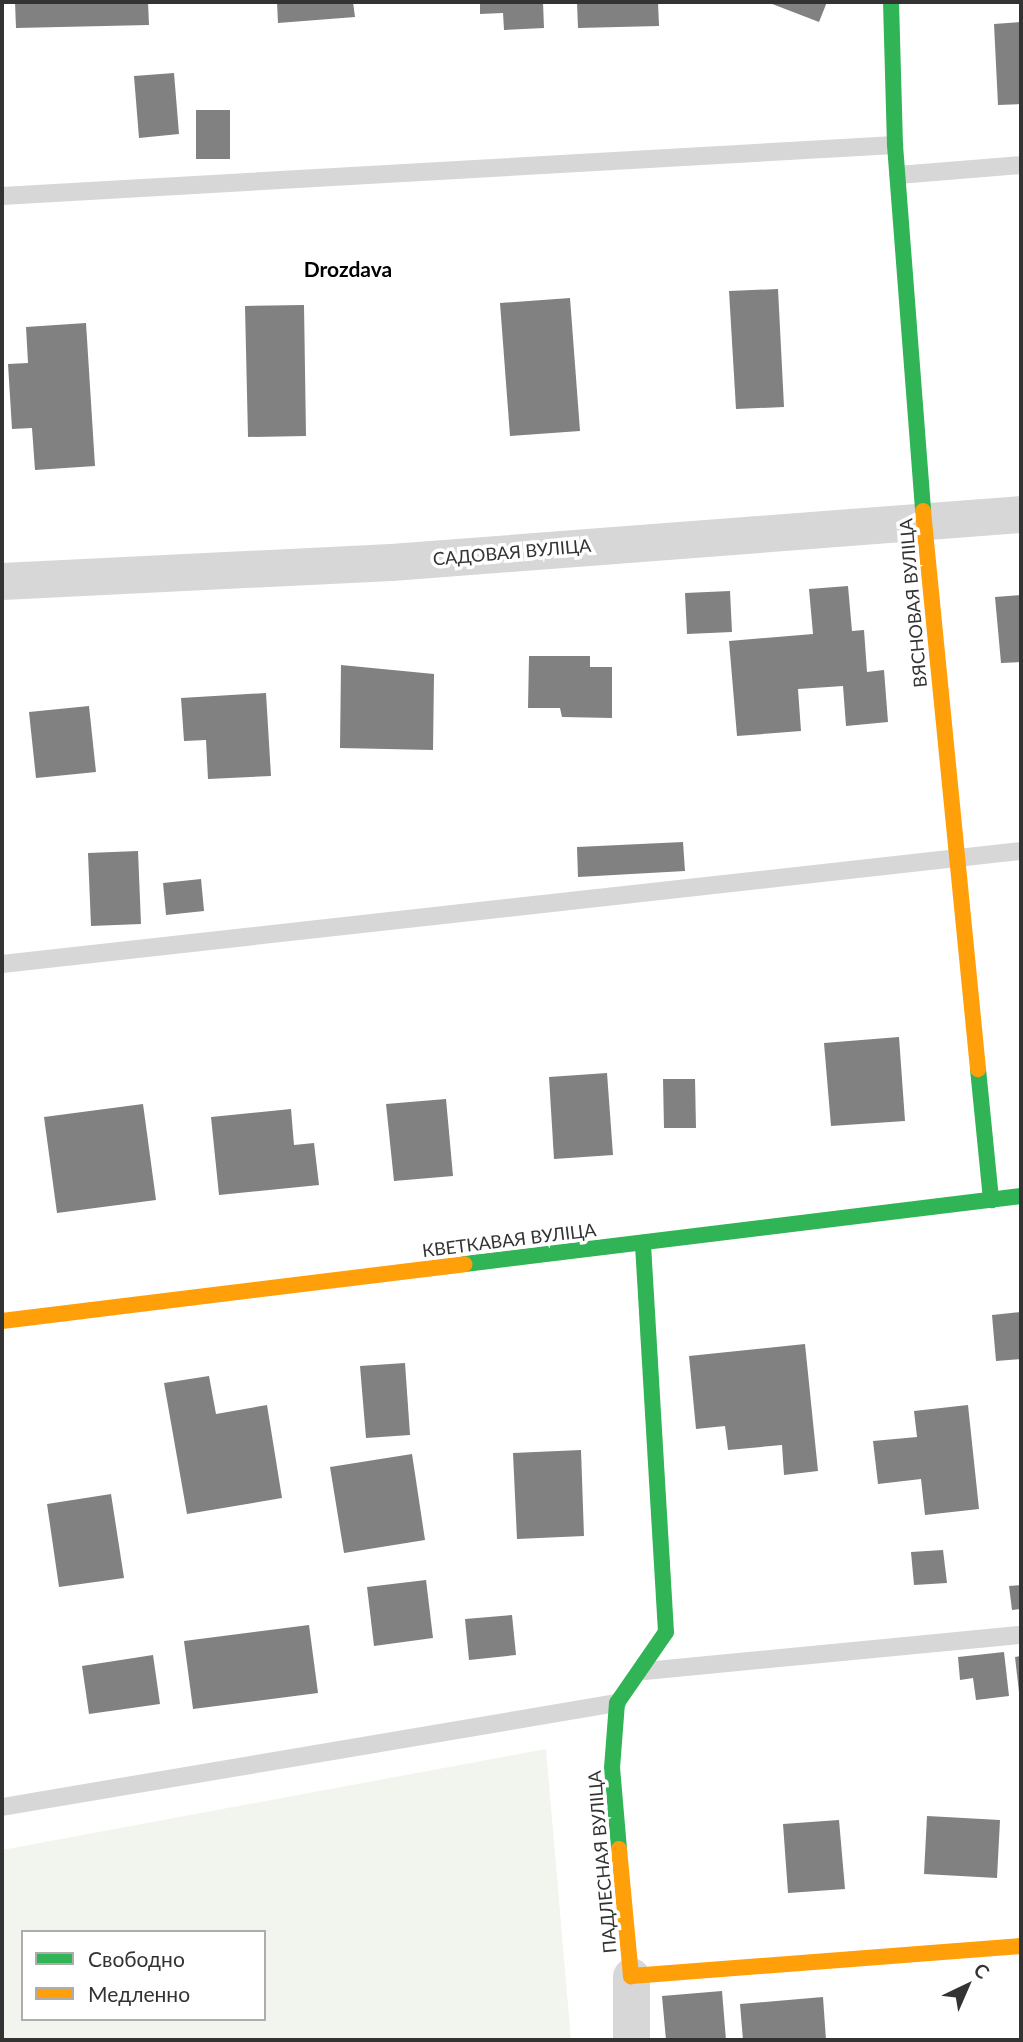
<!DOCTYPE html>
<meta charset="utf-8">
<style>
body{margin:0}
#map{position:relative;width:1023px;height:2042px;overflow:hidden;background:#fff;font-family:Lato,sans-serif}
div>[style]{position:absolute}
.green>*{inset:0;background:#f1f5ed}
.building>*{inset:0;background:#818181}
.lane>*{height:18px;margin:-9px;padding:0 9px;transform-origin:9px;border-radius:9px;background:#d7d7d7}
.street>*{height:37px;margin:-18.5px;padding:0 18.5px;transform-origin:18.5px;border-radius:18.5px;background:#d7d7d7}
.fast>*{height:16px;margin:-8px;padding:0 8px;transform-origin:8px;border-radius:8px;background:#30b455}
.slow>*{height:16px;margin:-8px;padding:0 8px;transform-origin:8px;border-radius:8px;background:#ff9f0a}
span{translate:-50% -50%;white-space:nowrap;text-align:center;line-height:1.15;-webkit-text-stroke:7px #fff;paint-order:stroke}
.street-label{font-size:18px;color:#333}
.quarter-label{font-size:21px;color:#000;font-weight:700}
.frame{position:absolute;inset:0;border:4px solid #333;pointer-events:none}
.legend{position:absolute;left:21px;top:1930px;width:245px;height:91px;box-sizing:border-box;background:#fff;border:2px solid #adadad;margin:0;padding:9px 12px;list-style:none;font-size:21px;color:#333}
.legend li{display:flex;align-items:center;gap:14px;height:35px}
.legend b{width:35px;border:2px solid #adadad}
.north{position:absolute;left:932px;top:1951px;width:70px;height:70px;-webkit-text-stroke:5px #fff;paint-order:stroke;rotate:44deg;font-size:19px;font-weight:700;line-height:28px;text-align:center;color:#333}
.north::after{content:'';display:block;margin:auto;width:24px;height:32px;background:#333;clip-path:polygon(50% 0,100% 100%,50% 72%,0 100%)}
</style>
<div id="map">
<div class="green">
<i style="clip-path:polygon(evenodd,546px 1749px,571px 2040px,2px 2040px,2px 1850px,546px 1749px,23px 1932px,264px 1932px,264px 2019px,23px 2019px,23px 1932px)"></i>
</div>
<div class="building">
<i style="clip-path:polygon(15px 2px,148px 2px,149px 25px,16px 28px)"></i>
<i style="clip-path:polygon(277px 2px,353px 2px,355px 17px,278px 23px)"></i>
<i style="clip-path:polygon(480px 2px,543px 2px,544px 28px,504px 30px,503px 13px,480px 14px)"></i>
<i style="clip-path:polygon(577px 2px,658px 2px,659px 26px,578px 28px)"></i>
<i style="clip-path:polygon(767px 2px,827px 2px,819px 22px)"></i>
<i style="clip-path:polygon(1021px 22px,1021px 104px,998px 105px,994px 24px)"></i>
<i style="clip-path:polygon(174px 73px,179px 134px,139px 138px,134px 76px)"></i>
<i style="clip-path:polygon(196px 110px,230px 110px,230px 159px,196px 159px)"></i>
<i style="clip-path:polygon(778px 289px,784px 407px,736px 409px,729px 291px)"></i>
<i style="clip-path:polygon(570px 298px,580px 431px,510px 436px,500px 303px)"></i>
<i style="clip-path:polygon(304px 305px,306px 436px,248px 437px,245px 306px)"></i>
<i style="clip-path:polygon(86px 323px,95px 466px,35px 470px,32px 428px,12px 429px,8px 364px,28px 363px,26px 327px)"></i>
<i style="clip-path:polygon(848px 586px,852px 631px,864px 630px,867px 672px,884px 670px,888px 722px,846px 726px,843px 686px,798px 689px,801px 731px,737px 736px,729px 641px,813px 634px,809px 589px)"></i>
<i style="clip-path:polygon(730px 591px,732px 632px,687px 634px,685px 593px)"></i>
<i style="clip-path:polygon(1021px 595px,1021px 662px,1001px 663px,995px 597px)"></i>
<i style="clip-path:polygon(529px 656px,590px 656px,590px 667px,612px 667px,612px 718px,562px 717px,560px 708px,528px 708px)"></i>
<i style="clip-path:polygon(341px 665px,434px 674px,433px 750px,340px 748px)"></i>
<i style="clip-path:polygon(266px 693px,271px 776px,208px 779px,206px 740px,184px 741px,181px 698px)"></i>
<i style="clip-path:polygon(89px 706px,96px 772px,36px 778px,29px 712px)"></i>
<i style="clip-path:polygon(683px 842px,685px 871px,578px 877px,577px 847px)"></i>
<i style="clip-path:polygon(138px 851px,141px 924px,91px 926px,88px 853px)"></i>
<i style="clip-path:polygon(201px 879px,204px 911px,166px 915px,163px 883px)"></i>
<i style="clip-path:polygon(899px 1037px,905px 1121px,831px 1126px,824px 1043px)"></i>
<i style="clip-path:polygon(607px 1073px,613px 1155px,554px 1159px,549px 1077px)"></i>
<i style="clip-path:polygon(663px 1079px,695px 1079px,696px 1128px,664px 1128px)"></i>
<i style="clip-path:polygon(446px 1099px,453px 1176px,394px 1181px,386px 1104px)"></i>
<i style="clip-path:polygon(143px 1104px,156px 1200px,57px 1213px,44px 1117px)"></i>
<i style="clip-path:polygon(291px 1109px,294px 1145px,314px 1143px,319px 1185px,219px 1195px,211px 1117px)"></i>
<i style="clip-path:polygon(1021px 1312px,1021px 1359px,996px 1361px,992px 1315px)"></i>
<i style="clip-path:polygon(805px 1344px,818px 1471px,784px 1475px,782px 1445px,728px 1450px,725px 1426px,696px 1429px,689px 1356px)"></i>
<i style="clip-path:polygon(405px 1363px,410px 1435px,366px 1438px,360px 1366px)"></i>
<i style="clip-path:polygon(209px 1376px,216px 1414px,267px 1405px,282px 1498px,187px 1514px,164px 1383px)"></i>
<i style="clip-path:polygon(968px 1405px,979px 1509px,925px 1515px,921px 1479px,878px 1484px,873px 1441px,917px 1437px,914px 1411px)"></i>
<i style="clip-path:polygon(581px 1450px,584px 1536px,517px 1539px,513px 1453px)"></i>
<i style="clip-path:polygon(412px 1454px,425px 1540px,344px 1553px,330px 1467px)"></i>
<i style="clip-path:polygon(111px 1494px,124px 1578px,59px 1587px,47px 1504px)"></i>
<i style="clip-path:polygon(943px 1550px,947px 1583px,914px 1585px,911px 1552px)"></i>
<i style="clip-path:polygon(426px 1580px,433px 1638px,374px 1646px,367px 1587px)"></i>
<i style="clip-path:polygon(1021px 1585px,1021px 1609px,1012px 1610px,1009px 1586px)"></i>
<i style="clip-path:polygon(512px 1615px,516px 1655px,469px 1660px,465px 1619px)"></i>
<i style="clip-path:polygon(309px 1625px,318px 1693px,193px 1709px,184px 1641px)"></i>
<i style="clip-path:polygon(1004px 1652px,1009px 1696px,976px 1700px,973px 1678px,960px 1680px,958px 1657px)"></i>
<i style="clip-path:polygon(153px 1655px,160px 1704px,89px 1714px,82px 1666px)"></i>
<i style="clip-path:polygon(1021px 1656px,1021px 1692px,1019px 1692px,1015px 1657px)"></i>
<i style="clip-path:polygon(927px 1816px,1000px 1820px,997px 1878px,924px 1874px)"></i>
<i style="clip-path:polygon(839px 1820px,845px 1889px,788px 1893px,783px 1824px)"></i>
<i style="clip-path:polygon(722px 1991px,726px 2040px,666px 2040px,662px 1996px)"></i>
<i style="clip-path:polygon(823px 1997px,826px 2040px,743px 2040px,740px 2004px)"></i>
</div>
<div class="lane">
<i style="left:898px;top:175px;width:123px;rotate:-4.6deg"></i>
<i style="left:2px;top:196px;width:894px;rotate:-3.27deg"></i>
<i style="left:2px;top:964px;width:1025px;rotate:-6.33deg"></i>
<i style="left:645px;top:1671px;width:378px;rotate:-5.5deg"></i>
<i style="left:2px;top:1807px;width:624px;rotate:-9.6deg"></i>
</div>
<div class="street">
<i style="left:2px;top:581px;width:389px;rotate:-2.8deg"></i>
<i style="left:391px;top:562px;width:632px;rotate:-4.36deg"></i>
<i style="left:631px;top:2040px;width:64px;rotate:-90deg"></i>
</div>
<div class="fast">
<i style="left:891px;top:2px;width:143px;rotate:88.4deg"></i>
<i style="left:895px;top:145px;width:367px;rotate:85.6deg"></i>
<i style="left:978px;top:1069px;width:132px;rotate:84.3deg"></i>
<i style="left:465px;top:1264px;width:560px;rotate:-6.97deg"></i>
<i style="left:619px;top:1849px;width:81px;rotate:-94.9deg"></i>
<i style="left:612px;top:1768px;width:65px;rotate:-85.6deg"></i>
<i style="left:617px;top:1703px;width:86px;rotate:-55.4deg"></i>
<i style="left:666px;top:1632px;width:390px;rotate:-93.4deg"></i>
</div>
<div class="slow">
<i style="left:923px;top:511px;width:561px;rotate:84.37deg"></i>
<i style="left:2px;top:1321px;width:466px;rotate:-7deg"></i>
<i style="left:619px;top:1849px;width:128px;rotate:84.6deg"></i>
<i style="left:631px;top:1976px;width:391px;rotate:-4.4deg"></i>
</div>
<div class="street-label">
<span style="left:512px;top:552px;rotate:-5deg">САДОВАЯ ВУЛІЦА</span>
<span style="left:913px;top:603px;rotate:-95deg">ВЯСНОВАЯ ВУЛІЦА</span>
<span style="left:509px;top:1240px;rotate:-7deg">КВЕТКАВАЯ ВУЛІЦА</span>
<span style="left:602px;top:1862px;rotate:-95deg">ПАДЛЕСНАЯ ВУЛІЦА</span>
</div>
<div class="quarter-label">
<span style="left:348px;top:269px">Drozdava</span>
</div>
<div class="frame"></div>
<ul class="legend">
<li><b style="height:9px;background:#30b455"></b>Свободно</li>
<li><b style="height:9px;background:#ff9f0a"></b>Медленно</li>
</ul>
<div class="north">С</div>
</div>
